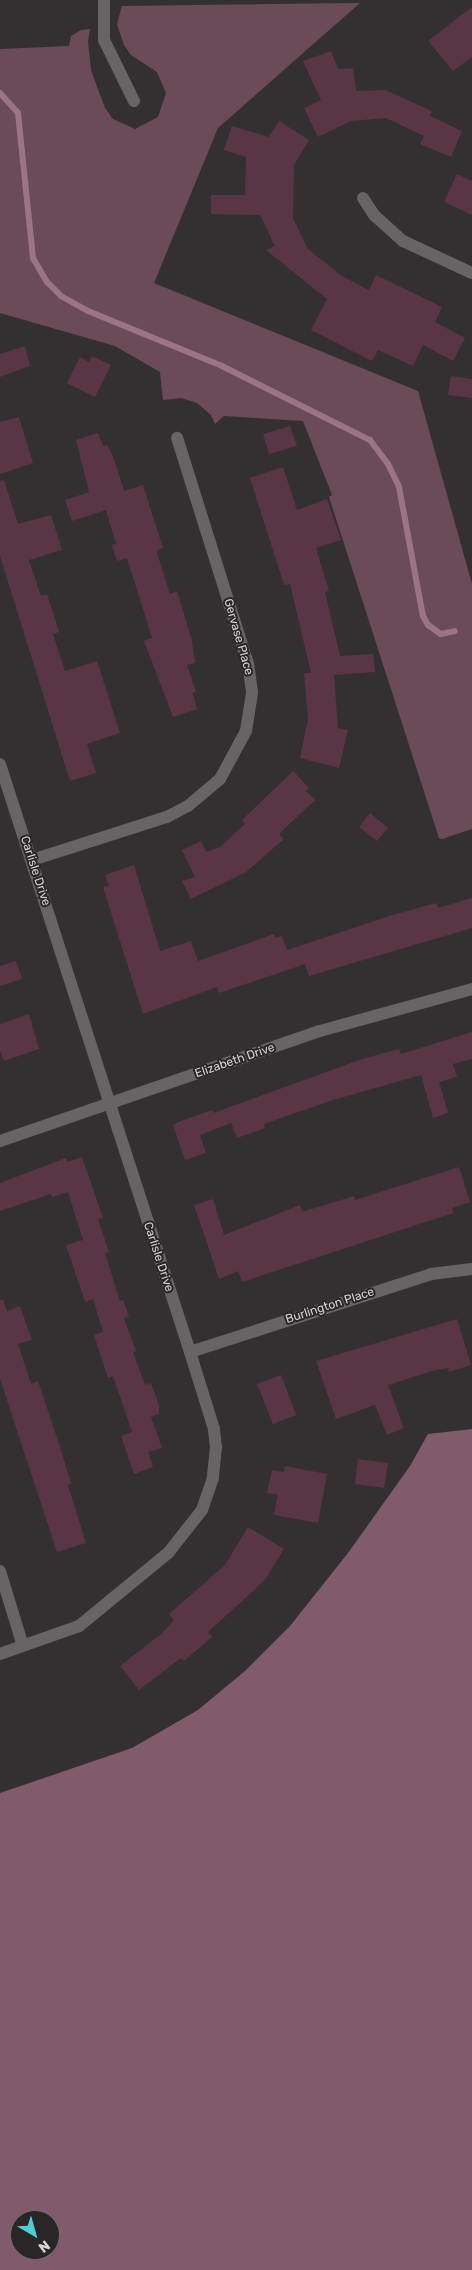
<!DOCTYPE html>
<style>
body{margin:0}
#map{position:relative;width:472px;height:2270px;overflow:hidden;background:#343031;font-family:Rubik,sans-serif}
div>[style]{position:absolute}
.green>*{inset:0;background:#6c4b59}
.forest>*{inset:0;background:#815a6b}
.stream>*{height:6px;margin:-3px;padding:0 3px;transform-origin:3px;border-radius:3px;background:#9c7485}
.building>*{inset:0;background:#593545}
.minor>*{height:12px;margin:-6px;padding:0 6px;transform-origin:6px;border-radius:6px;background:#666465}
span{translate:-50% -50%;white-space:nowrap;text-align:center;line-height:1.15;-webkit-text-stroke:4px #2a2627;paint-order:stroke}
.street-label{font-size:12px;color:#d8d5d6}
.north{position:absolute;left:10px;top:2210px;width:50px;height:50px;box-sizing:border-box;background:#2a2627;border:1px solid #706c6d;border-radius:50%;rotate:142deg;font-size:14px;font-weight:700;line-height:20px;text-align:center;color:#d8d5d6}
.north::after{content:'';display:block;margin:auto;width:18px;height:22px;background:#51ccd4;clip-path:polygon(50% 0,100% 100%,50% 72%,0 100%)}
</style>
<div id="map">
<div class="green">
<i style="clip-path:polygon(360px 3px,218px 128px,154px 283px,418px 391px,472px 584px,472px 829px,442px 839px,439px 838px,329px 497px,332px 495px,303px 421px,224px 416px,215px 424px,211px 415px,197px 403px,181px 398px,163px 400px,160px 372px,115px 346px,0 313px,0 49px,69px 46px,71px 36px,81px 30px,90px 29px,88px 42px,91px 70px,105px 108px,113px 119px,135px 129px,158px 117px,166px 93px,157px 72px,131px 55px,124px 45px,117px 24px,122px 6px)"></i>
</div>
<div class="forest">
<i style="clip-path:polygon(evenodd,472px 1429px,472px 2270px,0 2270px,0 1793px,132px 1748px,198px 1710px,245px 1671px,290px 1626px,348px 1553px,410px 1466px,428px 1434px,472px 1429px,20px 2220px,50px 2220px,50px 2250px,20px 2250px,20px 2220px)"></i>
</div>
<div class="stream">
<i style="left:0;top:93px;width:27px;rotate:48deg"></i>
<i style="left:18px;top:113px;width:146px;rotate:84.1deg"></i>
<i style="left:33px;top:258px;width:28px;rotate:60deg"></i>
<i style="left:47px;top:282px;width:20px;rotate:45deg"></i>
<i style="left:61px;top:296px;width:31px;rotate:29deg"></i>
<i style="left:88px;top:311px;width:145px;rotate:22.3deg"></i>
<i style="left:222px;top:366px;width:165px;rotate:26.6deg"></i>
<i style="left:370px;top:440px;width:30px;rotate:53deg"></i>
<i style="left:388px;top:464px;width:25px;rotate:64deg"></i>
<i style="left:399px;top:487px;width:131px;rotate:79.5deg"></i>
<i style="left:423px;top:616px;width:10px;rotate:61deg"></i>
<i style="left:428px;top:625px;width:16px;rotate:35deg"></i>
<i style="left:441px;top:634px;width:14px;rotate:-12deg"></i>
</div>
<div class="building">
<i style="clip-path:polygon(472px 7px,472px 57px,453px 71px,428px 41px)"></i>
<i style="clip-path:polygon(331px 51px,338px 69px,353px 68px,356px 91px,385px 90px,432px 111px,430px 116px,462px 131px,451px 157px,420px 144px,424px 136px,386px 118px,351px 121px,318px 137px,304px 108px,321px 100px,303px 61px)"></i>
<i style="clip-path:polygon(279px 121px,309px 140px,294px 165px,293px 218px,308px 249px,342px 276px,369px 290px,376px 275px,442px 307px,435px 322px,465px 338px,453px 361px,423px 345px,413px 366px,378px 350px,372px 361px,311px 330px,327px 299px,266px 250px,275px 246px,260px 215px,211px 214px,211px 195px,245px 195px,246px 157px,224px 150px,232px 126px,269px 137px)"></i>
<i style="clip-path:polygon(457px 174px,472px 181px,472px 215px,444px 202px)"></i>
<i style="clip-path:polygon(25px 346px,30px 366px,0 377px,0 354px)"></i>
<i style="clip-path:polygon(92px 356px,111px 365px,95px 397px,67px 383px,80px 357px,89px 362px)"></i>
<i style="clip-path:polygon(451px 376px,472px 379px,472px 398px,448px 395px)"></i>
<i style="clip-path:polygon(19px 417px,33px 463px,0 474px,0 422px)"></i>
<i style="clip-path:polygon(290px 426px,297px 446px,269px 454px,263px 434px)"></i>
<i style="clip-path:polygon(98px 433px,103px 446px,107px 445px,113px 456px,124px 491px,143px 485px,163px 548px,157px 550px,158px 556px,170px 594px,177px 591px,192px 641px,195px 663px,187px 665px,196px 692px,193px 693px,197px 709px,173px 717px,144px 641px,152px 638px,127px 558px,117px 561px,112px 545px,116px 544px,106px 510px,72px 521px,65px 500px,89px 492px,76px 440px)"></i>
<i style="clip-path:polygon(283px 467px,297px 510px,327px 499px,341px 540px,316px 548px,329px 591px,325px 592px,340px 656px,373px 654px,375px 672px,334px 675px,338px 728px,348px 730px,339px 768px,300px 758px,308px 719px,304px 673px,311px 673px,290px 584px,284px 585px,250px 478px)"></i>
<i style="clip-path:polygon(4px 480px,18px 524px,51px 515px,62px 550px,29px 560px,41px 596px,47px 594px,59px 632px,53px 634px,65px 671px,97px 661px,120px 733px,87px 744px,96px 773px,70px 781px,0 556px,0 481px)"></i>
<i style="clip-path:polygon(293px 771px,309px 788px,306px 791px,315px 800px,279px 834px,284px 839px,246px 872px,191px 899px,182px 881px,195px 877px,182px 850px,201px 841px,206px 852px,220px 847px,245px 824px,242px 820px)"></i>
<i style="clip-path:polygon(370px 813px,388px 828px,377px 841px,359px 827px)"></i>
<i style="clip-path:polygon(134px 865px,160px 951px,191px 941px,198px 961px,274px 934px,275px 938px,282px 936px,287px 950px,389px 916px,436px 903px,438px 908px,472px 898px,472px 928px,309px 976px,305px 964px,219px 993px,217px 987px,143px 1014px,103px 887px,109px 886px,105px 875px)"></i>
<i style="clip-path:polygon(16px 961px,22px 979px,0 986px,0 966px)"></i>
<i style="clip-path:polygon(29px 1014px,39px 1049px,4px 1061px,0 1051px,0 1024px)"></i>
<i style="clip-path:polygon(472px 1032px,472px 1059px,453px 1064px,457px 1077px,439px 1082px,448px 1113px,433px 1118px,421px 1075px,330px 1101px,264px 1124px,265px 1128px,237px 1138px,231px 1123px,200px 1135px,206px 1153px,185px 1160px,173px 1125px,183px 1120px,213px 1110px,213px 1113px,362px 1059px,399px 1049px,401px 1054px)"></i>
<i style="clip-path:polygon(82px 1157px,103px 1218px,98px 1219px,109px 1252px,105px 1253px,120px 1301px,123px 1300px,129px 1316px,124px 1318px,136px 1351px,133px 1352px,145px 1385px,151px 1383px,159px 1405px,159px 1414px,151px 1417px,162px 1448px,148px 1452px,153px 1467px,134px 1474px,121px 1436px,132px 1432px,113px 1376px,108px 1378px,94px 1335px,103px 1332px,93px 1299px,85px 1302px,66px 1245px,83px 1240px,68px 1192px,52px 1197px,51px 1194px,0 1211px,0 1183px,66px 1158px,67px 1162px)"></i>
<i style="clip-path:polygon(459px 1167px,470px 1202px,452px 1208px,453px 1213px,242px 1282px,238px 1271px,219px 1279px,194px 1205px,213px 1199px,224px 1235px,300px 1205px,302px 1212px,354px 1196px,355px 1200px)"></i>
<i style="clip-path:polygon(3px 1299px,7px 1311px,20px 1306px,32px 1340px,18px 1344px,31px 1384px,38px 1381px,62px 1453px,71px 1484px,68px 1485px,86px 1543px,57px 1552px,0 1379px,0 1300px)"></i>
<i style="clip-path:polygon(457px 1319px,471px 1365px,449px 1372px,448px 1368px,432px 1371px,388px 1385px,404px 1428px,387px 1435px,375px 1405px,336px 1419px,316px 1361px)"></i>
<i style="clip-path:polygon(281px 1375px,296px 1415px,273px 1424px,257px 1384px)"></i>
<i style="clip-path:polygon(358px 1459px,388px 1463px,384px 1488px,355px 1484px)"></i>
<i style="clip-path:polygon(285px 1466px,327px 1474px,318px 1523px,274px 1515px,278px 1495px,267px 1493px,272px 1470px,284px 1472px)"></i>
<i style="clip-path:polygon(248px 1527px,284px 1549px,265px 1580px,208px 1632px,212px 1637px,184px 1661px,181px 1658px,139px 1690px,120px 1666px,161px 1634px,174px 1620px,169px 1614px,225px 1565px)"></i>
</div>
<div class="minor">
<i style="left:104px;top:0;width:40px;rotate:90deg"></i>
<i style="left:104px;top:40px;width:68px;rotate:63.8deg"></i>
<i style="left:363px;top:198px;width:20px;rotate:57deg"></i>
<i style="left:374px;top:215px;width:39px;rotate:42deg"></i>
<i style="left:403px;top:241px;width:76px;rotate:24.9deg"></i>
<i style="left:0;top:764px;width:618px;rotate:72.09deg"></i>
<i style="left:190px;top:1352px;width:81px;rotate:72.7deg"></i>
<i style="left:214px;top:1429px;width:18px;rotate:84deg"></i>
<i style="left:216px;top:1447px;width:31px;rotate:96deg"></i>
<i style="left:213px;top:1478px;width:34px;rotate:109deg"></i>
<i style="left:202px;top:1510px;width:55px;rotate:128.3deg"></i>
<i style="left:168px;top:1553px;width:115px;rotate:140.6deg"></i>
<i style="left:79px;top:1626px;width:84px;rotate:160.5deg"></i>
<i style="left:32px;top:860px;width:142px;rotate:-17.7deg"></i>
<i style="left:167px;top:817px;width:24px;rotate:-28deg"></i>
<i style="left:188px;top:806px;width:42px;rotate:-40.2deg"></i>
<i style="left:220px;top:779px;width:55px;rotate:-61.6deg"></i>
<i style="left:246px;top:731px;width:39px;rotate:-81deg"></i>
<i style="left:252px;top:692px;width:28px;rotate:-98deg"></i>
<i style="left:248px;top:664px;width:237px;rotate:-107.4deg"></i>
<i style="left:0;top:1141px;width:338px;rotate:-19deg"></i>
<i style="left:320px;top:1031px;width:158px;rotate:-15.4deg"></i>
<i style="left:190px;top:1352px;width:253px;rotate:-17.9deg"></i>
<i style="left:431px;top:1274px;width:41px;rotate:-7deg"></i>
<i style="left:0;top:1571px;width:78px;rotate:73deg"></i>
</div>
<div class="street-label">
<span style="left:238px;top:637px;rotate:74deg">Gervase Place</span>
<span style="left:35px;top:871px;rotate:72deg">Carlisle Drive</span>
<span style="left:235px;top:1061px;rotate:-19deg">Elizabeth Drive</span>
<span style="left:158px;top:1257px;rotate:72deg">Carlisle Drive</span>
<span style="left:330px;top:1306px;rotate:-18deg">Burlington Place</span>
</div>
<div class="north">N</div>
</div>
